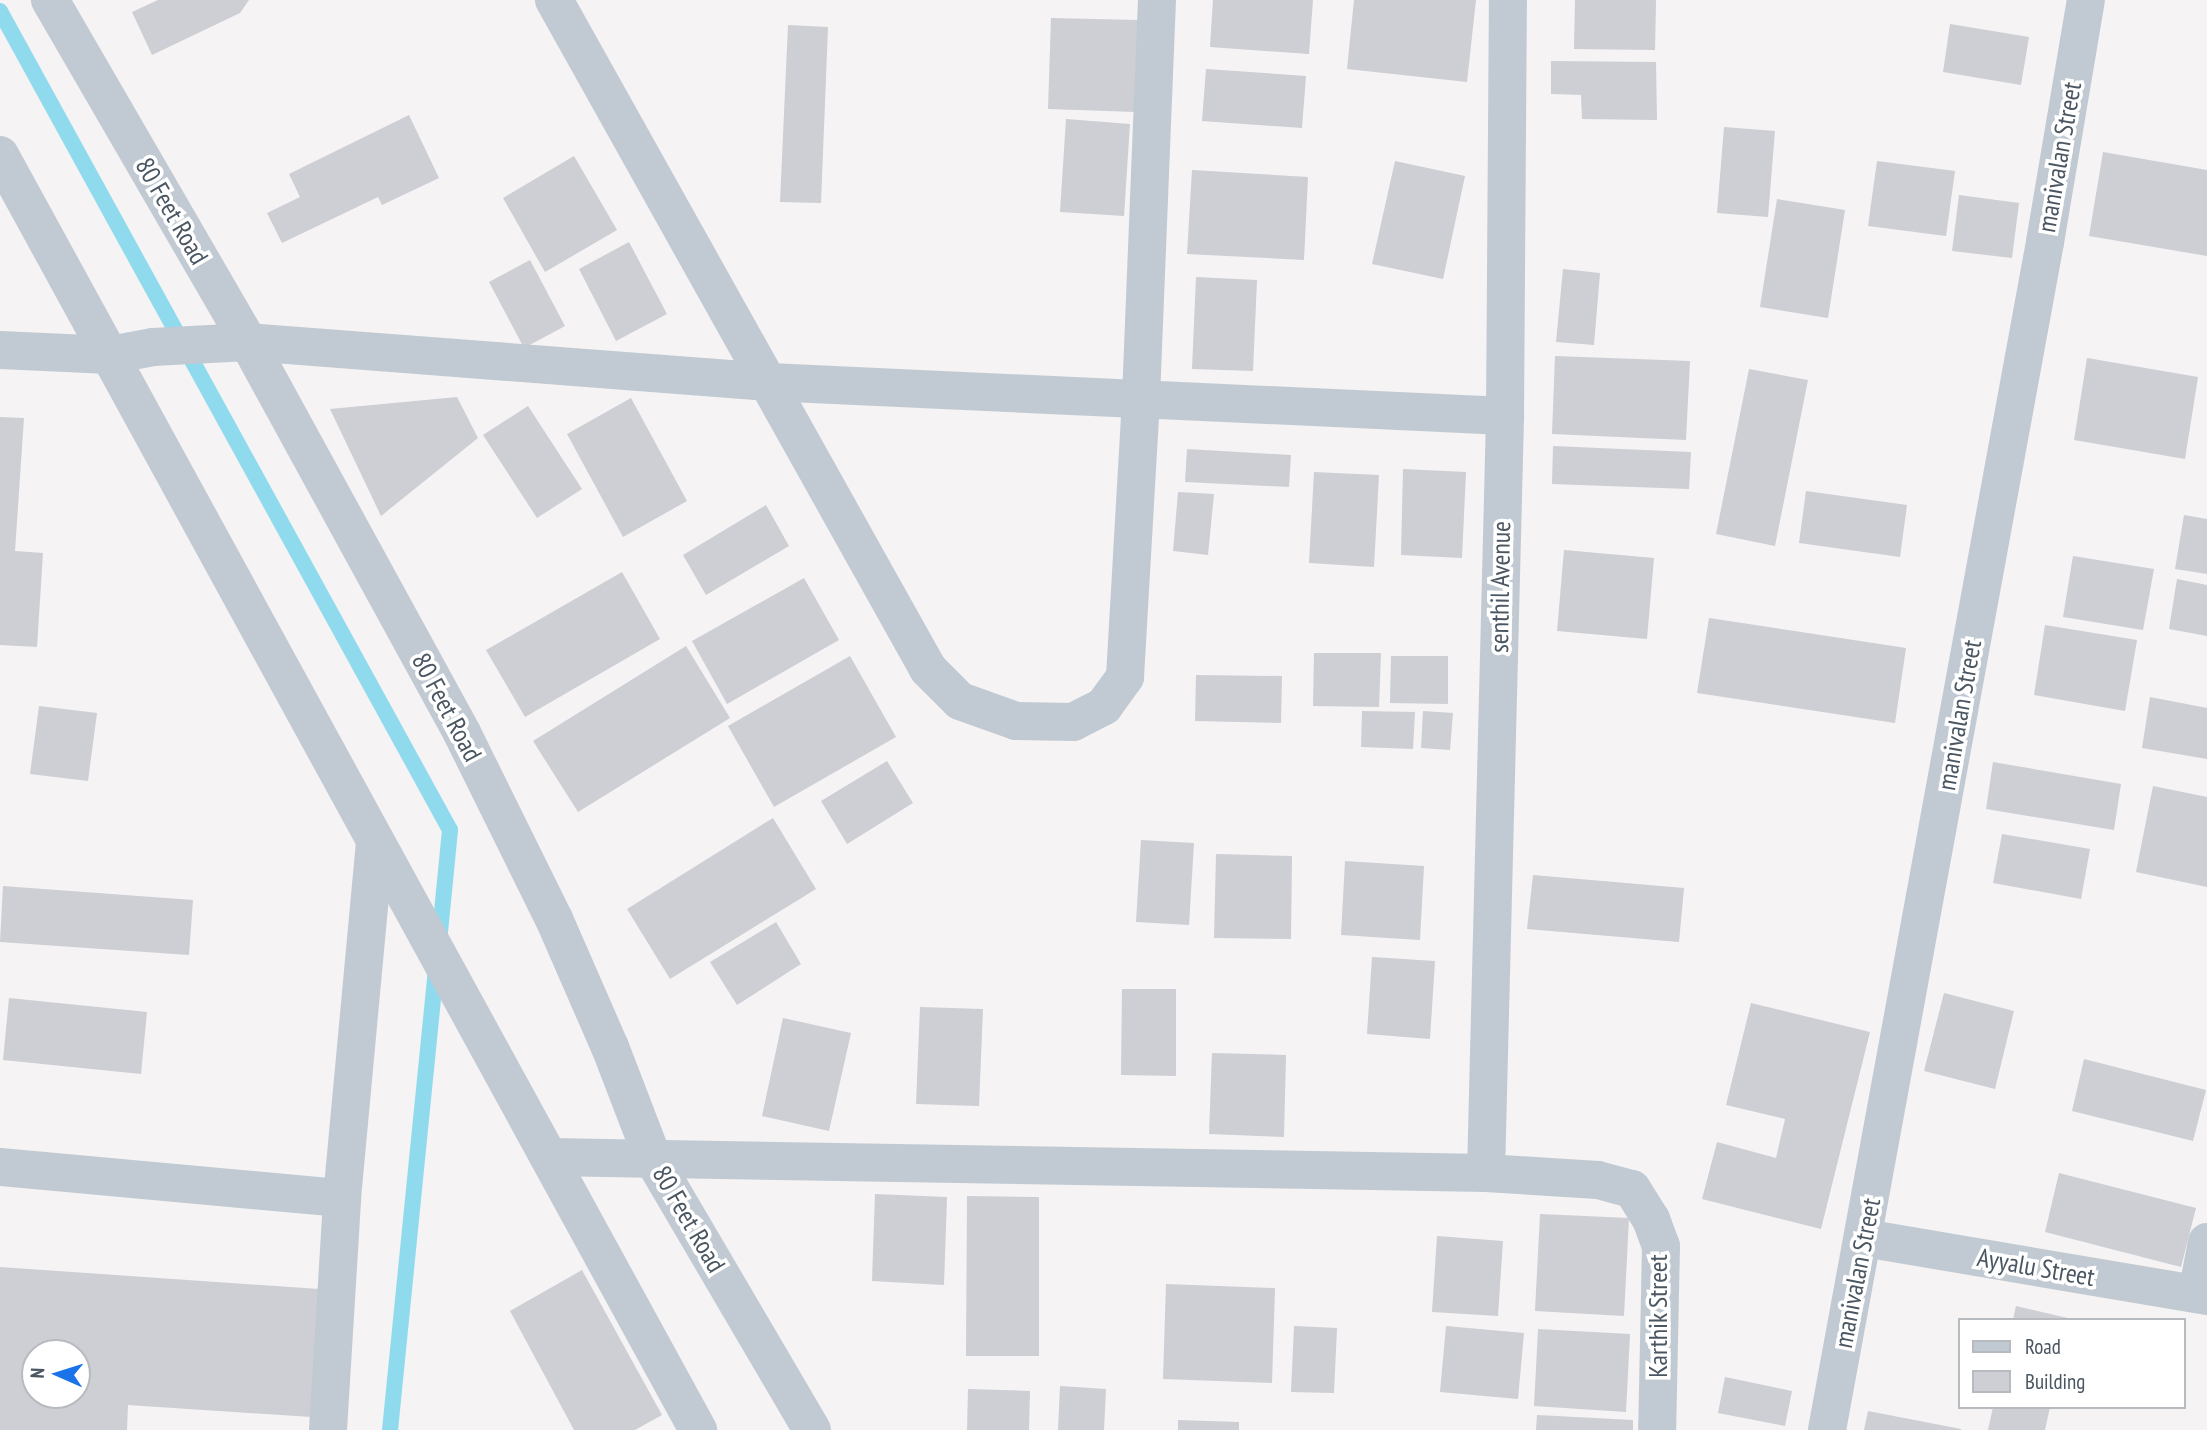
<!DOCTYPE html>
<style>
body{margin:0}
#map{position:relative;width:2207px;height:1430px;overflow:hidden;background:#f5f3f3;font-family:"PT Sans Narrow",sans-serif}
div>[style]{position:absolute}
.stream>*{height:16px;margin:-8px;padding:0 8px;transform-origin:8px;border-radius:8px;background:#90daee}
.building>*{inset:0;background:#cdcfd5}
.minor>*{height:38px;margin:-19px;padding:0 19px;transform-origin:19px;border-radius:19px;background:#c1cad2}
span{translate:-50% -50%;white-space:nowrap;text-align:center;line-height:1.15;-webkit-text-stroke:7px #fff;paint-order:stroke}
.street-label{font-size:26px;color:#4a5661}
.legend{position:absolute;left:1958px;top:1318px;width:228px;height:91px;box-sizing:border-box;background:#fff;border:2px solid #b7bbc0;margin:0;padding:9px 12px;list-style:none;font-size:21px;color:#4a5661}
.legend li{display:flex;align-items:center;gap:14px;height:35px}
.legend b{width:35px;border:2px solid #b7bbc0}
.north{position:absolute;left:21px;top:1339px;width:70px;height:70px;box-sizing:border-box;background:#fff;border:2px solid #b7bbc0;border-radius:50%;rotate:273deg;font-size:19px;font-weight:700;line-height:28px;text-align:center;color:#4a5661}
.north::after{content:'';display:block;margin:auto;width:24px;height:32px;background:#1a73e8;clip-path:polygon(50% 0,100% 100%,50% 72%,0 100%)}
</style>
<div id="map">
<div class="stream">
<i style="left:0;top:11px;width:934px;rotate:61.21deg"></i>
<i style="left:450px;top:830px;width:113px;rotate:95.6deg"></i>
<i style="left:390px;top:1430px;width:464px;rotate:-84.3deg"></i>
</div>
<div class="building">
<i style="clip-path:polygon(158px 0,249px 0,240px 13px,152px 55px,132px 12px)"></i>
<i style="clip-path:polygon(1213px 0,1313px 0,1309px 54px,1210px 47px)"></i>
<i style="clip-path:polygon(1354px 0,1476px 0,1467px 82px,1347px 69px)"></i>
<i style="clip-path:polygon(1575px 0,1656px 0,1655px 50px,1574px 49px)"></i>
<i style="clip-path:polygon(1051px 18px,1138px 20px,1135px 112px,1048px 109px)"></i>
<i style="clip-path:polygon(1950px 24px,2029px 37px,2021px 85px,1943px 72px)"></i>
<i style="clip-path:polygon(788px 25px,828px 27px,821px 203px,780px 202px)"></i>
<i style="clip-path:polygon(1551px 61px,1656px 62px,1657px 120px,1582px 119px,1581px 95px,1551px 94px)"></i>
<i style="clip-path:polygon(1206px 69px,1306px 76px,1302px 128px,1202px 121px)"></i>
<i style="clip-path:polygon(409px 115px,439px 178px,382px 205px,378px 197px,282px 243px,267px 213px,300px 197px,289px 174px)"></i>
<i style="clip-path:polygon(1066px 119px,1130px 124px,1124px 216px,1060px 212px)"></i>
<i style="clip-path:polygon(1724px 127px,1775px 131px,1768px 217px,1717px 213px)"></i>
<i style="clip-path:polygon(2103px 152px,2207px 170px,2207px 256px,2089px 236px)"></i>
<i style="clip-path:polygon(574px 156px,617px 230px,545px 272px,503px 198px)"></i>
<i style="clip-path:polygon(1395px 161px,1465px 176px,1443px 279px,1372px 264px)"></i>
<i style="clip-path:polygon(1877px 161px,1955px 171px,1946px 236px,1868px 226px)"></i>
<i style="clip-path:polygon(1192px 170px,1308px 177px,1304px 260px,1187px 254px)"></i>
<i style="clip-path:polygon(1959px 195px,2019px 203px,2012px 258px,1952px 251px)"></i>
<i style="clip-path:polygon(1777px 199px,1845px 210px,1828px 318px,1760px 307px)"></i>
<i style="clip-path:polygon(629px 242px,667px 314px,616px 341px,579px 269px)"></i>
<i style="clip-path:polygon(530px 260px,565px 326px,524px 348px,489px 282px)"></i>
<i style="clip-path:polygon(1563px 269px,1600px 273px,1594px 345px,1556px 342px)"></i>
<i style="clip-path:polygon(1196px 277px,1257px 280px,1253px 371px,1192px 369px)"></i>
<i style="clip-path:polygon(1555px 356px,1690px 361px,1686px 440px,1552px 434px)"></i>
<i style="clip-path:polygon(2087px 358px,2198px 377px,2185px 459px,2074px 440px)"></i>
<i style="clip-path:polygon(1749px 369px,1808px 380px,1775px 546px,1716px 534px)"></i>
<i style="clip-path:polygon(457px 397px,478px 438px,381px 516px,330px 409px)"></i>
<i style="clip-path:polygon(631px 398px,687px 501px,623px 537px,567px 434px)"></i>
<i style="clip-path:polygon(528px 406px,582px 489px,537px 518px,483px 435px)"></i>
<i style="clip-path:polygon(0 417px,24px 418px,15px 551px,43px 553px,37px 647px,0 645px)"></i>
<i style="clip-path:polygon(1553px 446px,1691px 452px,1689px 489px,1552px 484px)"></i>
<i style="clip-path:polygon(1187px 449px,1291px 455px,1289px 487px,1185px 482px)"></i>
<i style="clip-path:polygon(1403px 469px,1466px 472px,1462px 558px,1401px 555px)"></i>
<i style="clip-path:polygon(1314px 472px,1379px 475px,1374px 567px,1309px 563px)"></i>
<i style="clip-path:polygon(1806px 491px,1907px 505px,1900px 557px,1799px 543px)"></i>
<i style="clip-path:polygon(1178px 492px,1214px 494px,1208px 555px,1173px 551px)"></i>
<i style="clip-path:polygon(766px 505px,789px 546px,706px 595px,683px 555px)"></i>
<i style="clip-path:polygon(2184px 515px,2207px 519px,2207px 574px,2175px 569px)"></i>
<i style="clip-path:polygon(1564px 550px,1654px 558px,1647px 639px,1557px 631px)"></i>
<i style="clip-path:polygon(2073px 556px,2154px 569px,2143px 630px,2063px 617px)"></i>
<i style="clip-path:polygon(622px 572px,660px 639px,525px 717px,486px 650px)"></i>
<i style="clip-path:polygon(804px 578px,839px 640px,727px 704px,692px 641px)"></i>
<i style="clip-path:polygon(2177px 579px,2207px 585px,2207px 636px,2169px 629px)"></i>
<i style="clip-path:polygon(1709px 618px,1906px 648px,1895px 723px,1697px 693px)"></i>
<i style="clip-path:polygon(2045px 625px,2137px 640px,2125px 711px,2034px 695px)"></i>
<i style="clip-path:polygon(686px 646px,730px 718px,578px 812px,533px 741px)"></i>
<i style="clip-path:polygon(1314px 653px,1381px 653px,1379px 707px,1313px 706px)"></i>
<i style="clip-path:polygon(850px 656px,896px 737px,774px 807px,728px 726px)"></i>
<i style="clip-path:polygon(1391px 656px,1448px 656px,1448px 704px,1390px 703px)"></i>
<i style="clip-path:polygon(1196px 675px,1282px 676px,1281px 723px,1195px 721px)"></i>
<i style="clip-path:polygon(2150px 697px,2207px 708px,2207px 759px,2142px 748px)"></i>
<i style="clip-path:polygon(39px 706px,97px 713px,88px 781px,30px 774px)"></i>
<i style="clip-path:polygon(1362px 711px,1415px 712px,1413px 749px,1361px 747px)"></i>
<i style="clip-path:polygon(1423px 711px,1453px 713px,1450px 750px,1421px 748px)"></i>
<i style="clip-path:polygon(887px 761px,913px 803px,847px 844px,821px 801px)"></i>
<i style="clip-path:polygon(1993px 762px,2121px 784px,2114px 830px,1986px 809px)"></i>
<i style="clip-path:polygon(2153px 786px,2207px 797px,2207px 887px,2136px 872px)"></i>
<i style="clip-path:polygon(773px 818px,816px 889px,670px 979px,627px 909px)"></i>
<i style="clip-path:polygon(2002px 834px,2090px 849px,2081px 899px,1993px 883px)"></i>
<i style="clip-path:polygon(1141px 840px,1194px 843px,1189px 925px,1136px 922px)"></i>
<i style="clip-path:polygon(1216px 854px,1292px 856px,1291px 939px,1214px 938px)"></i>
<i style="clip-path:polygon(1345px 861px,1424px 866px,1420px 940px,1341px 935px)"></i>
<i style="clip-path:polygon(1533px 875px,1684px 888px,1679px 942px,1527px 929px)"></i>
<i style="clip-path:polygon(3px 886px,193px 900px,189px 955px,0 942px)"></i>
<i style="clip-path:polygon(776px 922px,801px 964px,737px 1005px,710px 962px)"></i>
<i style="clip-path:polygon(1372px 957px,1435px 961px,1430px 1039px,1367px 1034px)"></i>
<i style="clip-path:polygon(1122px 989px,1176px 989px,1176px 1076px,1121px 1075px)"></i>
<i style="clip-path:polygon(1944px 993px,2014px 1011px,1995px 1089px,1924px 1071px)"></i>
<i style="clip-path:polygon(9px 998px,147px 1012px,141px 1074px,3px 1060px)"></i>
<i style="clip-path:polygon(1751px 1003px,1870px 1032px,1821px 1229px,1702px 1199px,1717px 1142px,1776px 1158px,1785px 1119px,1726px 1105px)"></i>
<i style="clip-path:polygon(920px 1007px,983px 1009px,979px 1106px,916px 1104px)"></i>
<i style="clip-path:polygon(783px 1018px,851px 1033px,829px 1131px,762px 1116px)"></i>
<i style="clip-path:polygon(1212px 1053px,1286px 1055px,1284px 1137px,1209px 1134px)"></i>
<i style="clip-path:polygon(2084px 1059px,2206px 1090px,2193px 1141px,2072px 1111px)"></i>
<i style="clip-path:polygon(2059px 1173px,2196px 1208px,2181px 1267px,2045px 1232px)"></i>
<i style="clip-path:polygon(875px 1194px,947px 1197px,944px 1285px,872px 1281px)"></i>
<i style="clip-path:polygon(967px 1196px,1039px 1197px,1039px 1356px,966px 1356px)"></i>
<i style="clip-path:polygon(1540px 1214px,1629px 1218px,1624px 1316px,1535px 1311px)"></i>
<i style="clip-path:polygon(1437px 1236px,1503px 1241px,1498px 1316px,1432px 1312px)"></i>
<i style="clip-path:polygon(evenodd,0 1267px,319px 1289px,311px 1417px,128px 1405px,127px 1430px,0 1430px,0 1267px,35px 1353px,77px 1353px,77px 1395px,35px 1395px,35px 1353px)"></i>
<i style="clip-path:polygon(582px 1270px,662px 1415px,635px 1430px,574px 1430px,510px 1311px)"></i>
<i style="clip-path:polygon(1166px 1284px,1275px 1288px,1272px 1383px,1163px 1379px)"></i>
<i style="clip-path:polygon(2016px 1306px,2072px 1319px,2072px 1320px,2013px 1320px)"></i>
<i style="clip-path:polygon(1294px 1326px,1337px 1328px,1334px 1393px,1291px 1392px)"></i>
<i style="clip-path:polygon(1446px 1326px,1524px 1333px,1518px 1399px,1440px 1392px)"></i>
<i style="clip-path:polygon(1538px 1329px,1630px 1334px,1626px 1412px,1534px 1406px)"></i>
<i style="clip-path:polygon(1725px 1377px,1792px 1391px,1785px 1426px,1718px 1413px)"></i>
<i style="clip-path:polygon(1060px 1386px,1106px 1389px,1104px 1430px,1058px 1430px)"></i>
<i style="clip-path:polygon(968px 1389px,1030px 1391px,1029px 1430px,967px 1430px)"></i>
<i style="clip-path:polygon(1993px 1407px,2050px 1407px,2045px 1430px,1988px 1430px)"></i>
<i style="clip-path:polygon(1868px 1411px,1961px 1429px,1961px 1430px,1864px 1430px)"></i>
<i style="clip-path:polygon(1537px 1415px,1633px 1420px,1633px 1430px,1536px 1430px)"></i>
<i style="clip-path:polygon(1178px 1420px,1239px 1422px,1239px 1430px,1178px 1430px)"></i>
</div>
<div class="minor">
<i style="left:50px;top:0;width:395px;rotate:59.9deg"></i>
<i style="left:248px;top:342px;width:446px;rotate:61.3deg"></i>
<i style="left:462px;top:733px;width:208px;rotate:63.7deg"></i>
<i style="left:554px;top:919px;width:140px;rotate:66.4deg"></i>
<i style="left:610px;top:1047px;width:120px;rotate:69deg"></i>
<i style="left:653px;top:1159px;width:314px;rotate:59.6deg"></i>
<i style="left:554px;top:0;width:766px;rotate:60.79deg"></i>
<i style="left:928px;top:669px;width:45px;rotate:45deg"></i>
<i style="left:960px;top:701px;width:59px;rotate:19.7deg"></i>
<i style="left:1016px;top:721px;width:57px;rotate:1deg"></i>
<i style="left:1073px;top:722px;width:35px;rotate:-27deg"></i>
<i style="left:1104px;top:706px;width:36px;rotate:-54deg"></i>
<i style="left:1125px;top:677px;width:279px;rotate:-86.7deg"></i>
<i style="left:1141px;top:398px;width:398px;rotate:-87.7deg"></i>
<i style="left:0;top:155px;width:1454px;rotate:61.3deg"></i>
<i style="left:0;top:350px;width:110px;rotate:2.6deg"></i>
<i style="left:110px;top:355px;width:44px;rotate:-10.5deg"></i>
<i style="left:153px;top:347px;width:95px;rotate:-3deg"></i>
<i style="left:248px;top:342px;width:523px;rotate:4.39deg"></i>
<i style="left:769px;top:382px;width:737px;rotate:2.64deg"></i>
<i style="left:549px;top:1157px;width:937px;rotate:0.98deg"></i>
<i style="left:1486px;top:1173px;width:112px;rotate:3.6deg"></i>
<i style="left:1598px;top:1180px;width:35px;rotate:15deg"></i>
<i style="left:1632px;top:1189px;width:36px;rotate:58deg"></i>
<i style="left:1651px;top:1219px;width:29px;rotate:70deg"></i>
<i style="left:1661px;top:1246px;width:184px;rotate:91.2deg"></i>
<i style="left:0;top:1167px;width:343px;rotate:5.2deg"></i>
<i style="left:1486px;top:1173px;width:757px;rotate:-88.56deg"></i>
<i style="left:1505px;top:416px;width:416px;rotate:-89.6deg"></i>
<i style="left:1864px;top:1238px;width:348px;rotate:9.6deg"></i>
<i style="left:2197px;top:1294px;width:53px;rotate:-79.1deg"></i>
<i style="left:328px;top:1430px;width:232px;rotate:-86.5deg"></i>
<i style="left:342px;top:1198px;width:358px;rotate:-84.7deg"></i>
<i style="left:1827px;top:1430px;width:1208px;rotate:-79.6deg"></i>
<i style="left:2045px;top:242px;width:245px;rotate:-80.4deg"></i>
</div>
<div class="street-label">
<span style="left:2059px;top:157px;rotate:-80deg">manivalan Street</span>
<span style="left:172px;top:211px;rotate:60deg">80 Feet Road</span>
<span style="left:1500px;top:587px;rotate:-89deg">senthil Avenue</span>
<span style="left:447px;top:707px;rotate:62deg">80 Feet Road</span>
<span style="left:1959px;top:715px;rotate:-80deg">manivalan Street</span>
<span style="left:689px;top:1219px;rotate:60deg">80 Feet Road</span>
<span style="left:2036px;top:1267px;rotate:10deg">Ayyalu Street</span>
<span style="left:1857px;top:1273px;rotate:-79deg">manivalan Street</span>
<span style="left:1658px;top:1316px;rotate:-90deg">Karthik Street</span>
</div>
<ul class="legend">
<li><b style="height:9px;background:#c1cad2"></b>Road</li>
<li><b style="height:19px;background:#cdcfd5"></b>Building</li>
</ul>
<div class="north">N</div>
</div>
